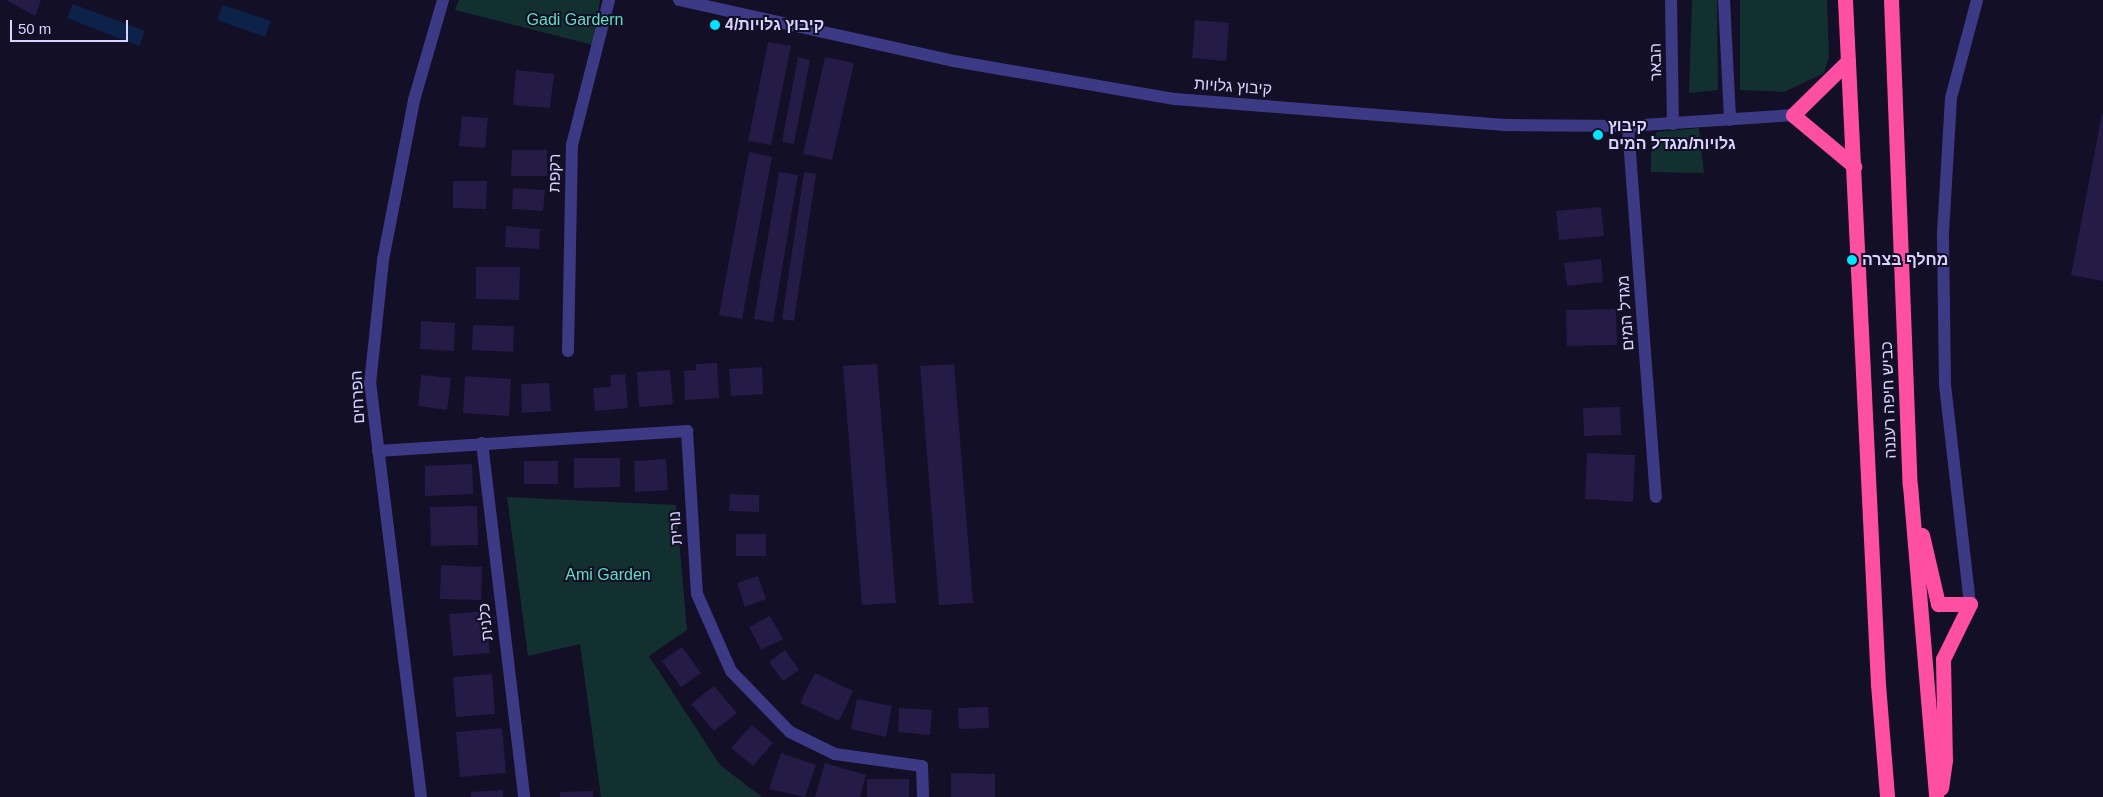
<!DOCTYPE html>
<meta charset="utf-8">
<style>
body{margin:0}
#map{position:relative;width:2103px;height:797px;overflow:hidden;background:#130f26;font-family:Arial,Heebo,sans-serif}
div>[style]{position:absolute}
.green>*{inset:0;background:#12302f}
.water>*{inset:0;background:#0c2248}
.building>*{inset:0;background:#241b47}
.minor>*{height:12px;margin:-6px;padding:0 6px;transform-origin:6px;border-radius:6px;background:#3d3a85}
.highway>*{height:15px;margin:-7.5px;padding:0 7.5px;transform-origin:7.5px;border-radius:7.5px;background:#ff4fa3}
.dots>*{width:14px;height:14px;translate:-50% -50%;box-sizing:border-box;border:2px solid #130f26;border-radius:50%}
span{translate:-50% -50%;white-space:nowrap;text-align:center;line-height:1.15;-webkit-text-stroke:4px #130f26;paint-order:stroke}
.park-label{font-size:16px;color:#5fe0c0}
.poi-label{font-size:16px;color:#d9d4ff;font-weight:700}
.left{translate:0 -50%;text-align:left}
.street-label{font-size:16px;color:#d9d4ff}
.scale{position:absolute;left:10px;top:20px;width:118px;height:22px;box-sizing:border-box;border:2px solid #d9d4ff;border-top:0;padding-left:6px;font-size:15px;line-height:18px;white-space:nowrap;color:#d9d4ff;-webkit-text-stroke:4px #130f26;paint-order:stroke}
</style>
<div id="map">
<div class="green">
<i style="clip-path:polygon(459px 0,600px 0,593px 45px,455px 10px)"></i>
<i style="clip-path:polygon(1692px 0,1717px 0,1718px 90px,1689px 93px)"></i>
<i style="clip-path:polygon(1740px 0,1827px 0,1829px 57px,1824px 73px,1784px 92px,1740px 90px)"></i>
<i style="clip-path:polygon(1699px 128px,1704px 173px,1651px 172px,1651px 143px,1657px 132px)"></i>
<i style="clip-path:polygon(507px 497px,676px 505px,687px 630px,649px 656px,720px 765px,762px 797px,601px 797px,580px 644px,528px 656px)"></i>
</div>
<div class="water">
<i style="clip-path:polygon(73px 4px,145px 31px,139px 46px,67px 18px)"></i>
<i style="clip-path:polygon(223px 5px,271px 21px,265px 37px,217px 20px)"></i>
</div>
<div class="building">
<i style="clip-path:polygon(6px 0,41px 0,35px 16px)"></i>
<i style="clip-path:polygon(1195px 20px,1229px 23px,1226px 61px,1192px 58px)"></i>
<i style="clip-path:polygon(768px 42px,791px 46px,771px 145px,748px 141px)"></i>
<i style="clip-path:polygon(798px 57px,810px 60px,794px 144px,782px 142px)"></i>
<i style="clip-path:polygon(825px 57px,854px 63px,832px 160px,803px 154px)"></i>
<i style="clip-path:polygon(516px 70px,554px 74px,550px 108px,513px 105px)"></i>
<i style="clip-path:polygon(2102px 114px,2103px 114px,2103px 281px,2071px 275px)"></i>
<i style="clip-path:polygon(462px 116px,488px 118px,485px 148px,459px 146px)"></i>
<i style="clip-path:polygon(512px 150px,547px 150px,547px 176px,511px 176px)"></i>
<i style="clip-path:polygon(749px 152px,772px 157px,742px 319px,719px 315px)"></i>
<i style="clip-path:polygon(779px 172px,798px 175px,773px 322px,754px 319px)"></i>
<i style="clip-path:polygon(804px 172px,816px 174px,794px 321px,782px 319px)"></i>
<i style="clip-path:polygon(453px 181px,487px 181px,486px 209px,453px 208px)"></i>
<i style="clip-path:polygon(513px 188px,545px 190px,543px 211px,512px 209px)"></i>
<i style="clip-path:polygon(1601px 207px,1604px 236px,1559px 240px,1556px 211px)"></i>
<i style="clip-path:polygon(506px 226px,540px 229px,539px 249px,505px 247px)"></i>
<i style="clip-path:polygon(1601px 259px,1603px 282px,1567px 286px,1564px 263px)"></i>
<i style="clip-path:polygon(476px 267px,520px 267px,519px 300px,476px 299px)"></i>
<i style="clip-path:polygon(1616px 309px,1617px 345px,1567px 346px,1566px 310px)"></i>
<i style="clip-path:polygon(421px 321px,455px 323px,454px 351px,420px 349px)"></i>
<i style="clip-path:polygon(473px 325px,514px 326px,513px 352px,472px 350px)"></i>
<i style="clip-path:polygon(717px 363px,719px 398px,685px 400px,684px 371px,696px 370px,696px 364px)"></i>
<i style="clip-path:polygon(877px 364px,896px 603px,862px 605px,843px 366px)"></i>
<i style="clip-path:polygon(954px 364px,973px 603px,939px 605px,920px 366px)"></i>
<i style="clip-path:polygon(762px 367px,763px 394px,731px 396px,729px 369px)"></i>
<i style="clip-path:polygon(670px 370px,673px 404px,639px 407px,637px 372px)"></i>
<i style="clip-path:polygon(625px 374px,628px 408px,595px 411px,593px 388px,611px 387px,610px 375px)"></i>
<i style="clip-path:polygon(421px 375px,451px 378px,447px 410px,418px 406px)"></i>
<i style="clip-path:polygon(465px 376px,511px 379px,509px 416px,463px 413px)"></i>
<i style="clip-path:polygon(549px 383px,551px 411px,522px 413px,521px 384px)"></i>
<i style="clip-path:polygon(1620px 407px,1621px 435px,1584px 436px,1583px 408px)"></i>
<i style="clip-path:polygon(1587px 453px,1635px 455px,1633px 502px,1585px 499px)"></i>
<i style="clip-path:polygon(574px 458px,620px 458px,620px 487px,574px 488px)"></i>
<i style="clip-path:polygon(666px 459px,668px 490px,635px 492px,634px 461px)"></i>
<i style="clip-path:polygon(524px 461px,558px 461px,558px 484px,524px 484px)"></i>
<i style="clip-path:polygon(472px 464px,473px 494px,425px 496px,425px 466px)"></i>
<i style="clip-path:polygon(730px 494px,759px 495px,759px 512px,729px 511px)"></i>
<i style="clip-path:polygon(477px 506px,478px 545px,431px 546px,430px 507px)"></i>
<i style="clip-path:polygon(736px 534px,766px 534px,766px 556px,736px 556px)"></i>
<i style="clip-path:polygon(441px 565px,482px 567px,481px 600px,440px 599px)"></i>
<i style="clip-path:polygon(758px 576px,766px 599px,745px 607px,737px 583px)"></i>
<i style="clip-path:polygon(486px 611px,490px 653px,453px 656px,449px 614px)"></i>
<i style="clip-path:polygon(770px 616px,783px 639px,761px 650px,749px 627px)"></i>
<i style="clip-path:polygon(682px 647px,701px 673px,681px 687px,662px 661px)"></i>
<i style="clip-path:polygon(785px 650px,799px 670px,783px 681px,769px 662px)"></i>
<i style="clip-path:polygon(815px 673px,853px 691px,839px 721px,800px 703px)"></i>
<i style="clip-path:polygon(492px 674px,495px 714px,456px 717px,453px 677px)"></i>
<i style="clip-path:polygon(714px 686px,737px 713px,714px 731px,691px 704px)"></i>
<i style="clip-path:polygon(857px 699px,892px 706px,886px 737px,851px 729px)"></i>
<i style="clip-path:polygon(988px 707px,989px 728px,959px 729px,958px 708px)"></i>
<i style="clip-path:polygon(899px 708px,932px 710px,930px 735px,898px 732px)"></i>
<i style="clip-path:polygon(752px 725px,773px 743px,753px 766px,731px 748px)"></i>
<i style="clip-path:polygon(502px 728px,506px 773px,460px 777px,456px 732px)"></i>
<i style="clip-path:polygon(781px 753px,816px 765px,805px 797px,769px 789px)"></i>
<i style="clip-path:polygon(825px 763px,866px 775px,860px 797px,815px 797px)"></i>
<i style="clip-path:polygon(951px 773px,995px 774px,995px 797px,951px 797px)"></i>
<i style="clip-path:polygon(867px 779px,909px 779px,909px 797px,867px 797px)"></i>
<i style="clip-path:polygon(503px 790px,503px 797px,471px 797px,471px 792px)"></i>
<i style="clip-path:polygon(593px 791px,593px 797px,560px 797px,560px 792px)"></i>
</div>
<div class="minor">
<i style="left:679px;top:0;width:282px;rotate:12.5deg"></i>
<i style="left:954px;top:61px;width:224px;rotate:9.8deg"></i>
<i style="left:1175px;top:99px;width:334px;rotate:4.5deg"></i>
<i style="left:1508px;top:125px;width:120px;rotate:0.5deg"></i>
<i style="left:1628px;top:126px;width:165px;rotate:-3.8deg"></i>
<i style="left:1671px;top:0;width:124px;rotate:89.1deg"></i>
<i style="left:1724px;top:0;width:120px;rotate:87.1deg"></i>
<i style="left:1628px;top:126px;width:372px;rotate:85.7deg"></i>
<i style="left:568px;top:351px;width:206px;rotate:-88.9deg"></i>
<i style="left:572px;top:145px;width:150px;rotate:-75.7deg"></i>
<i style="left:482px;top:443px;width:356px;rotate:83.2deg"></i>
<i style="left:378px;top:451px;width:310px;rotate:-3.7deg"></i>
<i style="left:687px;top:431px;width:163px;rotate:86.5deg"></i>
<i style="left:697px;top:594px;width:84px;rotate:66.2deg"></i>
<i style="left:731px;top:671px;width:85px;rotate:46deg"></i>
<i style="left:790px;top:732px;width:50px;rotate:26.1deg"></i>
<i style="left:835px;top:754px;width:88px;rotate:7.9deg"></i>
<i style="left:922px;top:766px;width:31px;rotate:88deg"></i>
<i style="left:1970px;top:604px;width:222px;rotate:-96.5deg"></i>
<i style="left:1945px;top:383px;width:150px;rotate:-90.8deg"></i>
<i style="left:1943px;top:233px;width:135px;rotate:-86.6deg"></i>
<i style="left:1951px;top:98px;width:101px;rotate:-75.1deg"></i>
<i style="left:421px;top:797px;width:416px;rotate:-97deg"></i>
<i style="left:370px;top:384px;width:125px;rotate:-84deg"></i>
<i style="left:383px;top:260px;width:163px;rotate:-79deg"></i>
<i style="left:414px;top:100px;width:104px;rotate:-73.8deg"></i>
</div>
<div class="highway">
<i style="left:1845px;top:0;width:685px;rotate:87.24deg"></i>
<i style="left:1878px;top:684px;width:113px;rotate:85.4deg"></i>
<i style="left:1891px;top:0;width:485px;rotate:87.8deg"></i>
<i style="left:1910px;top:485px;width:313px;rotate:85.2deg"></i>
<i style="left:1848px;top:61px;width:77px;rotate:135.5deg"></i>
<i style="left:1793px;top:115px;width:80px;rotate:39.9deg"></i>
<i style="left:1922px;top:535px;width:71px;rotate:76.9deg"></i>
<i style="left:1938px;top:604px;width:32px"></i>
<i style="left:1970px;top:604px;width:61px;rotate:116.1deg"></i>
<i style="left:1943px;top:659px;width:101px;rotate:88.9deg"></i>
<i style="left:1945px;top:760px;width:28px;rotate:98deg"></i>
</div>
<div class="dots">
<i style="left:715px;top:25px;background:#00e5ff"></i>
<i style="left:1598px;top:135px;background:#00e5ff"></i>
<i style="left:1852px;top:260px;background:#00e5ff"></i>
</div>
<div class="park-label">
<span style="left:575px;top:20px">Gadi Gardern</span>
<span style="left:608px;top:575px">Ami Garden</span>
</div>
<div class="poi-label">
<span class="left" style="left:725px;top:25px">קיבוץ גלויות/4</span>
<span class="left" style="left:1608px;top:135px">קיבוץ<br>גלויות/מגדל המים</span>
<span class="left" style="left:1862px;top:260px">מחלף בצרה</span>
</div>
<div class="street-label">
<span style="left:1656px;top:62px;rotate:-91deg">הבאר</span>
<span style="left:1233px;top:87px;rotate:4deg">קיבוץ גלויות</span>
<span style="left:555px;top:173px;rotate:-89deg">רקפת</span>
<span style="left:1626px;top:313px;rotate:-94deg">מגדל המים</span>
<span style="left:358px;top:397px;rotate:-93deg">הפרחים</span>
<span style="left:1889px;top:400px;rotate:-92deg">כביש חיפה רעננה</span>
<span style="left:676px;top:528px;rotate:-94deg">נורית</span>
<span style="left:486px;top:622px;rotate:-96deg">כלנית</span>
</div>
<div class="scale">50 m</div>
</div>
